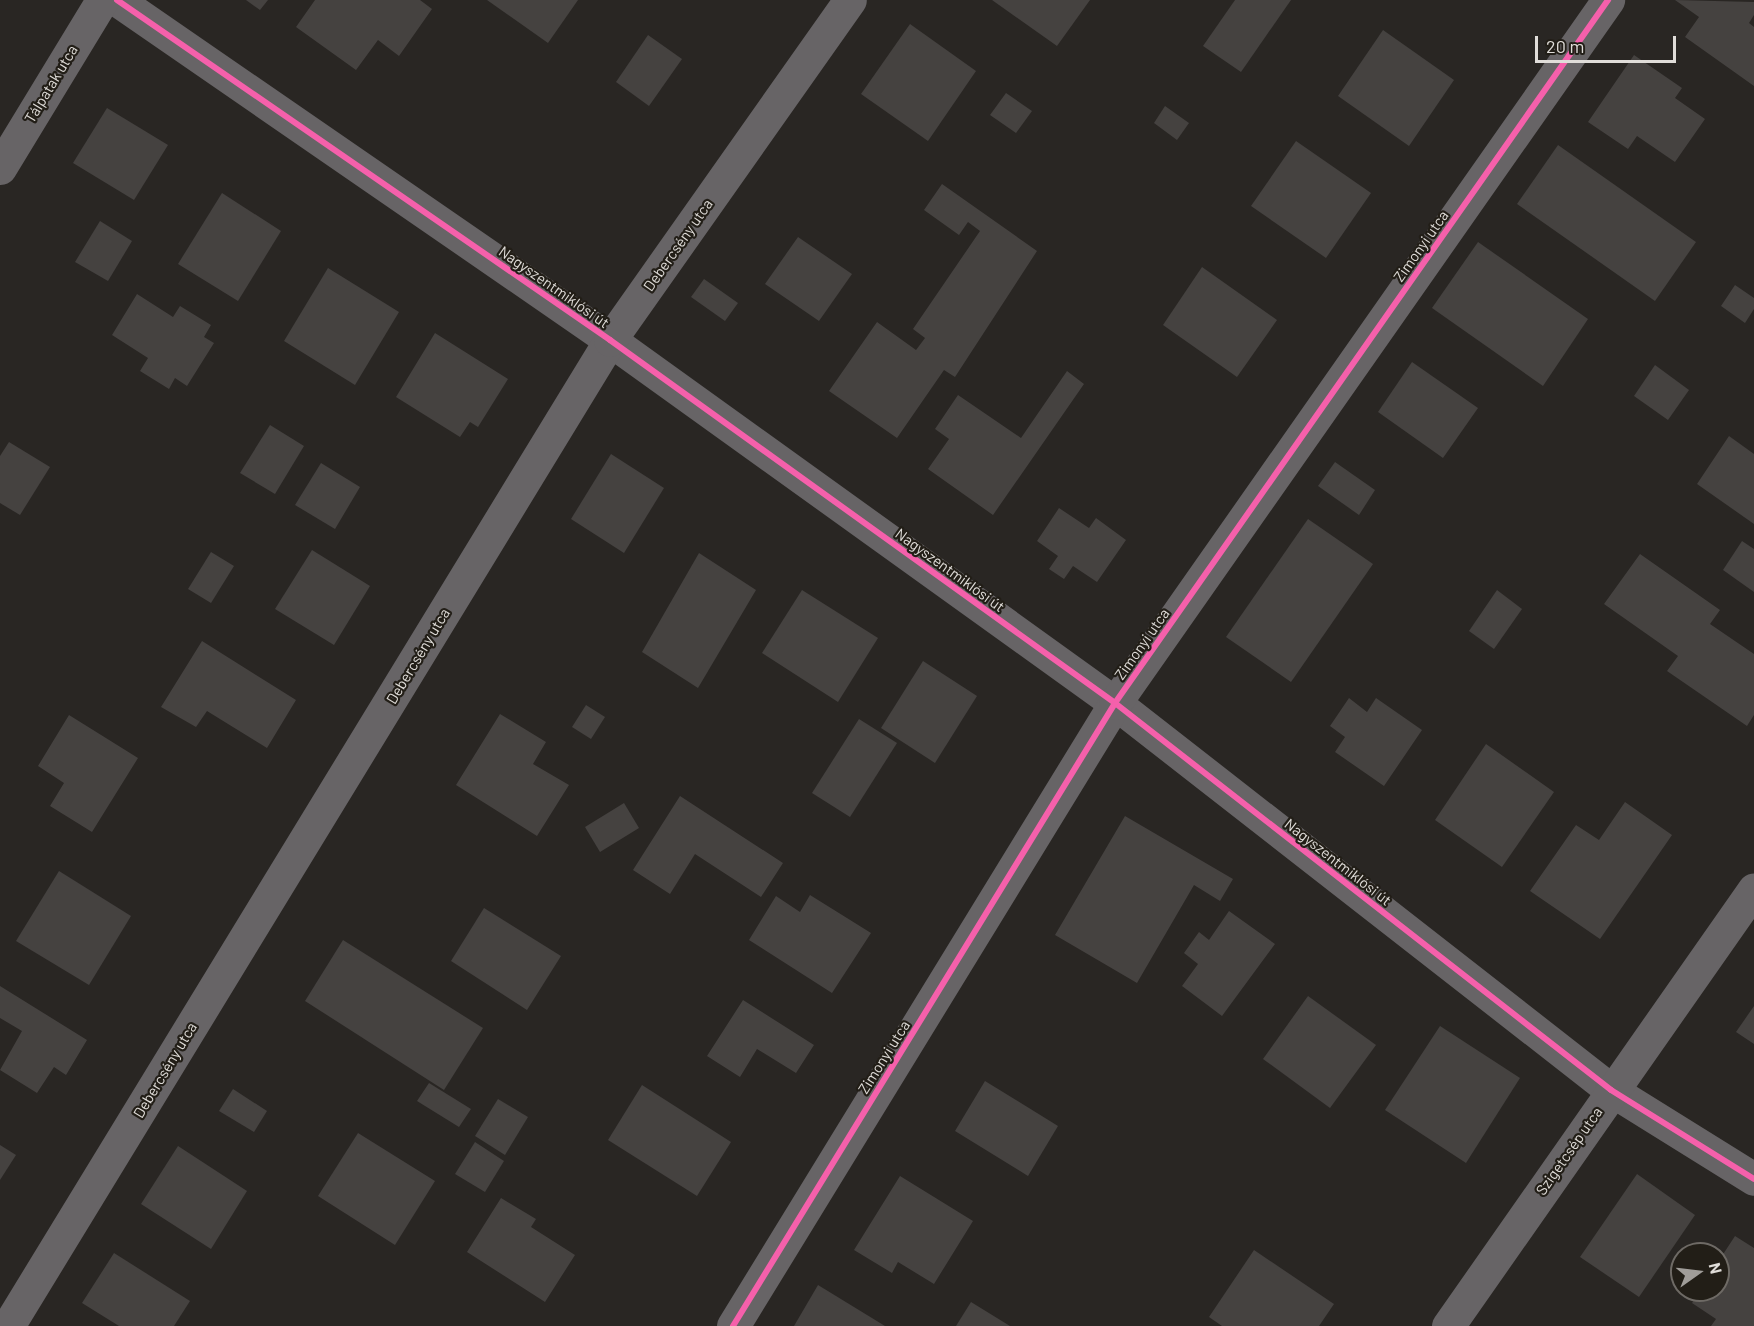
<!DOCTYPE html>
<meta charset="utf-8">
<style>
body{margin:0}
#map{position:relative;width:1754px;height:1326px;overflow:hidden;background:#292623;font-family:Barlow,sans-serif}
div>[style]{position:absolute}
.building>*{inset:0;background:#454240}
.street>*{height:33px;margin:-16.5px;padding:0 16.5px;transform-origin:16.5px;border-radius:16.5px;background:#676466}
.cycleway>*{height:6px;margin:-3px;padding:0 3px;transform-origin:3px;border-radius:3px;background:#f560ab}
span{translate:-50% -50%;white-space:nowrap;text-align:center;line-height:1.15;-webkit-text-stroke:4.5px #221e17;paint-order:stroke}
.street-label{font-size:15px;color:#e0ddd9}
.north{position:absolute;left:1670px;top:1242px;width:60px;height:60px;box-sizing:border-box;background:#221e17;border:2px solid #6e6a65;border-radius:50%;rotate:76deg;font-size:16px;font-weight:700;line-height:24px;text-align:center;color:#e0ddd9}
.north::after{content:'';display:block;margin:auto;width:21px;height:27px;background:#a09d99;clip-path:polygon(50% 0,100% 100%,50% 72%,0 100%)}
.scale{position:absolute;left:1535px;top:36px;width:141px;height:27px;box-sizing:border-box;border:3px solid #e0ddd9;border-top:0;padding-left:8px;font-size:18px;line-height:21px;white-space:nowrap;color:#e0ddd9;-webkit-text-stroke:4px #221e17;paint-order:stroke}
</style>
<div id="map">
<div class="building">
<i style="clip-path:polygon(246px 0,268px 0,260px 10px)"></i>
<i style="clip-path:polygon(315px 0,420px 0,432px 9px,399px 56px,378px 40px,356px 70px,296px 27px)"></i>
<i style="clip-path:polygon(487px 0,578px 0,548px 43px)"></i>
<i style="clip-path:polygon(992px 0,1090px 0,1057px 46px)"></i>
<i style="clip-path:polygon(1235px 0,1291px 0,1241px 72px,1203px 46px)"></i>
<i style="clip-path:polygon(1675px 0,1754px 2px,1754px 15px,1749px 23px,1754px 27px,1754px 86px,1685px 37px,1699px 17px)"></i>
<i style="clip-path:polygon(910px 24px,976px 71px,928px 141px,861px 94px)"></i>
<i style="clip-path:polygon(1383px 30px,1454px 80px,1409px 146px,1338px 96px)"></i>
<i style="clip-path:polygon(648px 35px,682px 59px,649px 106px,616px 82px)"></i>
<i style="clip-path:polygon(1634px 55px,1682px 88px,1675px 98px,1705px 119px,1675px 162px,1637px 136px,1628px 149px,1588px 122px)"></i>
<i style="clip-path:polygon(1006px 93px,1032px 111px,1016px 133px,990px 115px)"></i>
<i style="clip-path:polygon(1165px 106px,1189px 123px,1177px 140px,1154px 123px)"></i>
<i style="clip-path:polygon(107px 108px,168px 145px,134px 200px,73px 163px)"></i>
<i style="clip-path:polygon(1296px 141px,1371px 193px,1326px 258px,1251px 206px)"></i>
<i style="clip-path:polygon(1558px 145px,1696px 242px,1655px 301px,1517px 204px)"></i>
<i style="clip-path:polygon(942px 184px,1037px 251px,955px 377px,944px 370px,897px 438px,829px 391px,877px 322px,916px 350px,925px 338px,913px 329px,980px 231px,968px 222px,959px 235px,924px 210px)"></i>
<i style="clip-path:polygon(222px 193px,281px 231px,238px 301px,178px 264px)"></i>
<i style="clip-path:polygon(100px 221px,132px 241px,108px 281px,75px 262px)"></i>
<i style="clip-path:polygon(798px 237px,852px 274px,819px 321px,765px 284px)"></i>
<i style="clip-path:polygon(1478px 242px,1588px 319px,1543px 386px,1432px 308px)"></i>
<i style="clip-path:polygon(1202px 267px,1277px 320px,1237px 377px,1163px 325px)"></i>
<i style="clip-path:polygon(328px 268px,399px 312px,355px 385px,284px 341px)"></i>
<i style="clip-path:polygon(704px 279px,738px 303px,725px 321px,691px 297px)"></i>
<i style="clip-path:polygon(1735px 285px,1754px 298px,1754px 309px,1745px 323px,1721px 306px)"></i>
<i style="clip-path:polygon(137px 294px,173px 317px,180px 306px,211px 325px,204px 337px,214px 343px,187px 386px,175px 378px,169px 389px,140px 371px,148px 358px,112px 335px)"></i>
<i style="clip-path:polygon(435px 333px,508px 379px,478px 427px,470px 422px,460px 437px,396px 397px)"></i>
<i style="clip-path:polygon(1412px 362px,1478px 408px,1443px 458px,1378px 412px)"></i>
<i style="clip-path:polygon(1655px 365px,1689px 390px,1668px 420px,1634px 396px)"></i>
<i style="clip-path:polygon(1067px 371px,1084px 384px,993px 515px,928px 469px,949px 439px,935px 429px,958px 395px,1021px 438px)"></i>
<i style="clip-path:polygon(270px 425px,304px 446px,275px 494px,240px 473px)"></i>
<i style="clip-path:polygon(1729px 436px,1754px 454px,1754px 524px,1697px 484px)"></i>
<i style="clip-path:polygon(9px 442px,50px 467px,20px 515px,0 503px,0 456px)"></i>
<i style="clip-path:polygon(611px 454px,664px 488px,624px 553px,571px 519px)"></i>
<i style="clip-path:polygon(1335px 462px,1375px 490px,1359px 515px,1318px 486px)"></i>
<i style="clip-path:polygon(321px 463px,360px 487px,335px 529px,295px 505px)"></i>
<i style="clip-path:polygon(1059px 508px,1089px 528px,1096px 518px,1126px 540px,1097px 582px,1073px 566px,1064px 579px,1049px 569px,1058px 556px,1037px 541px)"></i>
<i style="clip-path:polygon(1308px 519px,1373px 564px,1291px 682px,1226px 637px)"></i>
<i style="clip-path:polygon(1742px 541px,1754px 549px,1754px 592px,1723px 570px)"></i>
<i style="clip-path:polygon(312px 550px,370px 586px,334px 645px,275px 609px)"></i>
<i style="clip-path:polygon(211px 552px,234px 566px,211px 603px,188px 589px)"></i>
<i style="clip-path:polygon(699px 553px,756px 590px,698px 688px,642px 652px)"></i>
<i style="clip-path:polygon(1640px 554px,1720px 610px,1710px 624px,1754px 654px,1754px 715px,1747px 726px,1667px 671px,1678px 656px,1604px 604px)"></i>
<i style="clip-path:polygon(802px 590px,878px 638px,838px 702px,762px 653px)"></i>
<i style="clip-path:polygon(1497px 590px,1522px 609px,1494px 649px,1469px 631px)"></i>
<i style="clip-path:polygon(202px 641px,296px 700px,267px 748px,207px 711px,196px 727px,161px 707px)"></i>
<i style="clip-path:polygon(923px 661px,977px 696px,935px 763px,881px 728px)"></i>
<i style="clip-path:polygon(1349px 698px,1367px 712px,1376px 698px,1422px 730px,1384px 786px,1335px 752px,1345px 737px,1330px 726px)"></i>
<i style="clip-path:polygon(586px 705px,605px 717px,591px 739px,572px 727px)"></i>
<i style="clip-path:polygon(500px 714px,546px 742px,533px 764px,569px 785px,537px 836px,456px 785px)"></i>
<i style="clip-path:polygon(69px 715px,138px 758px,92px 832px,50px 806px,64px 783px,38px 766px)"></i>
<i style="clip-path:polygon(859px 719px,897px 743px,850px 817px,812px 793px)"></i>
<i style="clip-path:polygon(1486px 744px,1554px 792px,1502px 867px,1435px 820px)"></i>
<i style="clip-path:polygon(680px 796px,783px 863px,761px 897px,695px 854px,670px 894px,633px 870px)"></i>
<i style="clip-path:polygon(1625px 802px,1672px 835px,1600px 939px,1530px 891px,1576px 825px,1599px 840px)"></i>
<i style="clip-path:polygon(624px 803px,639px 828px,600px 852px,585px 827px)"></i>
<i style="clip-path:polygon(1125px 816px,1233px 879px,1220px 901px,1194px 885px,1137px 983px,1055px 935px)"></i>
<i style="clip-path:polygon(59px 871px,131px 916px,89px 985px,16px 941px)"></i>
<i style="clip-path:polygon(810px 895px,871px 933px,832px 993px,749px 940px,776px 896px,800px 912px)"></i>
<i style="clip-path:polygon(484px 908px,561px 956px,527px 1010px,451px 961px)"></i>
<i style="clip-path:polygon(1229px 911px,1275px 944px,1222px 1016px,1182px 986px,1198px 964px,1184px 953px,1199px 932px,1209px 940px)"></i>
<i style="clip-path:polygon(343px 940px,483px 1028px,444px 1090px,305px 1001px)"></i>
<i style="clip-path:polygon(0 986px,87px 1040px,66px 1075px,54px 1067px,37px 1093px,0 1070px,22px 1031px,0 1018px)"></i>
<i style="clip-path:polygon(1308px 996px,1376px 1045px,1330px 1108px,1263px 1059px)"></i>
<i style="clip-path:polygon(743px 1000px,814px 1045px,796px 1073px,757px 1049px,740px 1077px,707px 1056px)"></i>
<i style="clip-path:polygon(1754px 1006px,1754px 1044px,1736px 1032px)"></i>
<i style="clip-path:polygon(1440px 1026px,1520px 1078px,1466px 1163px,1385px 1110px)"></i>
<i style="clip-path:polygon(985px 1081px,1058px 1126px,1028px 1176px,955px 1131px)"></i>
<i style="clip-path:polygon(429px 1083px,471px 1109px,459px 1127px,417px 1101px)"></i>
<i style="clip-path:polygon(642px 1085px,731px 1142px,697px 1196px,608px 1140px)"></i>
<i style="clip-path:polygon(233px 1089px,267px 1111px,254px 1132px,219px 1111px)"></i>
<i style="clip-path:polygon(498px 1099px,528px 1117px,505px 1155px,475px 1136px)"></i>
<i style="clip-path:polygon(358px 1133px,435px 1181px,395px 1245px,318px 1196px)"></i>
<i style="clip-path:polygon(475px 1142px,504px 1161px,485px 1192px,455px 1174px)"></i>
<i style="clip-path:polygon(0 1145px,16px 1155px,0 1180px)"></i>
<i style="clip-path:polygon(178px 1146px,247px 1191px,211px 1249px,141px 1204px)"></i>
<i style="clip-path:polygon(1637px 1174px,1695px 1215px,1639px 1297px,1580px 1257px)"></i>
<i style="clip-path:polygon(900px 1176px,973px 1221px,934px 1284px,898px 1262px,892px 1273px,854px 1250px)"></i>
<i style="clip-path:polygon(501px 1198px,536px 1219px,531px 1227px,575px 1255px,545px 1302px,467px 1252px)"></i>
<i style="clip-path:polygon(1735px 1236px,1754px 1248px,1754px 1326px,1711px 1326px,1716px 1319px,1692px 1303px,1700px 1290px,1718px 1290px,1718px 1262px)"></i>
<i style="clip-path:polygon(1254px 1250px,1334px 1304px,1319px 1326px,1222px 1326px,1209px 1317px)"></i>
<i style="clip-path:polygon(114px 1253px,190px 1301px,174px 1326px,119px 1326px,82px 1303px)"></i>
<i style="clip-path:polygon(818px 1285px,885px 1326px,794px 1326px)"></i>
<i style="clip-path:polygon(971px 1302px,1010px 1326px,956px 1326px)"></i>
</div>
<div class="street">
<i style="left:117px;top:0;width:599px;rotate:34.59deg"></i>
<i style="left:610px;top:340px;width:622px;rotate:35.71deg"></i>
<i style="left:1115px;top:703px;width:629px;rotate:37.96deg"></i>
<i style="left:1611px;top:1090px;width:168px;rotate:31.9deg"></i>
<i style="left:0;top:168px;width:197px;rotate:-58.7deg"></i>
<i style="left:8px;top:1326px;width:1155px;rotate:-58.59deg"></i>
<i style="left:610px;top:340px;width:416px;rotate:-54.8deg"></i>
<i style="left:733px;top:1326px;width:731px;rotate:-58.48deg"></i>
<i style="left:1115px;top:703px;width:859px;rotate:-54.96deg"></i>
<i style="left:1448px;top:1326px;width:533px;rotate:-55deg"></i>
</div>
<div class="cycleway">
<i style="left:117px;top:0;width:599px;rotate:34.59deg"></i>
<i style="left:610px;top:340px;width:622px;rotate:35.71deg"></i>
<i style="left:1115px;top:703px;width:629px;rotate:37.96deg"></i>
<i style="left:1611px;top:1090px;width:168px;rotate:31.9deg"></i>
<i style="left:733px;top:1326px;width:731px;rotate:-58.48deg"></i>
<i style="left:1115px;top:703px;width:859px;rotate:-54.96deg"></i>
</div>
<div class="street-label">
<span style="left:51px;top:84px;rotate:-59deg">Tálpatak utca</span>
<span style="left:678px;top:245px;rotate:-55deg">Debercsény utca</span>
<span style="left:1421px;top:246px;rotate:-55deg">Zimonyi utca</span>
<span style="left:554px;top:287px;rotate:35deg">Nagyszentmiklósi út</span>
<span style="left:950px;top:570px;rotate:36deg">Nagyszentmiklósi út</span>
<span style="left:1142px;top:644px;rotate:-55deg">Zimonyi utca</span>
<span style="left:418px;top:656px;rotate:-59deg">Debercsény utca</span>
<span style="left:1338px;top:862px;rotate:38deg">Nagyszentmiklósi út</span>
<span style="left:884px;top:1057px;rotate:-58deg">Zimonyi utca</span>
<span style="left:165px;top:1070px;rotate:-59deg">Debercsény utca</span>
<span style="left:1569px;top:1151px;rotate:-55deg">Szigetcsép utca</span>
</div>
<div class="north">N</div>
<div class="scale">20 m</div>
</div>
